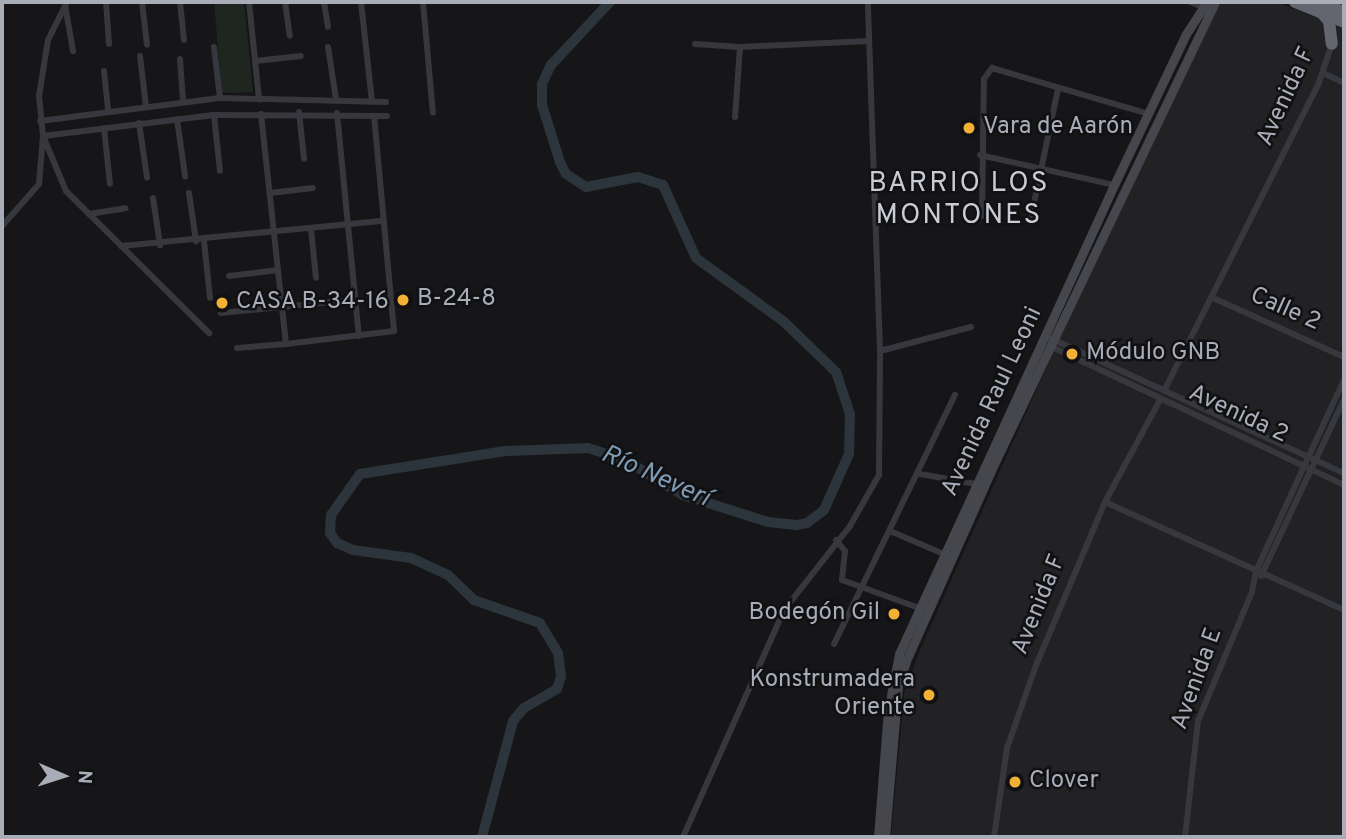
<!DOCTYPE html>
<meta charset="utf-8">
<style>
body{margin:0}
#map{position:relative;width:1346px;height:839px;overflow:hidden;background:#161618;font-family:Overpass,sans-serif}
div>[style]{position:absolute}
.built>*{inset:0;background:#222225}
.green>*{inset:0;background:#1e261f}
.river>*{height:10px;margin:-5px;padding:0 5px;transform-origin:5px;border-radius:5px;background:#2c353c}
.street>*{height:6px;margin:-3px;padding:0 3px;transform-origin:3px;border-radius:3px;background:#37383d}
.secondary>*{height:9px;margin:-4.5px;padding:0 4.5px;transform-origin:4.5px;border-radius:4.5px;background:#45474d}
.highway>*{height:12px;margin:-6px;padding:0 6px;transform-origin:6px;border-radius:6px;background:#63666e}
.dots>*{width:19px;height:19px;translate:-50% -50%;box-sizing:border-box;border:4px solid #111113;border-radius:50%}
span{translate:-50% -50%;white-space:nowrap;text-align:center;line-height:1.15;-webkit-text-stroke:5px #111113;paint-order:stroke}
.street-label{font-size:24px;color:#a8adb8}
.poi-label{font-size:24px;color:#a8adb8}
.left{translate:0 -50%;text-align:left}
.right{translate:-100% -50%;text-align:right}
.water-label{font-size:26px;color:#7f9bb3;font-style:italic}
.quarter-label{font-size:28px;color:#c9ccd4;letter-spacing:2px}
.frame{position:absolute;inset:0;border:4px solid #a8adb8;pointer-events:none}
.north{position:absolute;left:28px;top:741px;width:70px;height:70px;-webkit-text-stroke:5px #111113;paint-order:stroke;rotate:93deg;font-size:19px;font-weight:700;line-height:28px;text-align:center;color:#a8adb8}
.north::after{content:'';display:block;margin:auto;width:24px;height:32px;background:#a8adb8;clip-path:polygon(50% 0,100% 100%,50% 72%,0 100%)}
</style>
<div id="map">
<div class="built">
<i style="clip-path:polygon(1223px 2px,1277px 2px,1344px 29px,1344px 837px,891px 837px,904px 694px,920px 650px,1136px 167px,1214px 11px)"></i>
</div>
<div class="green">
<i style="clip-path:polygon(214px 2px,244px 2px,253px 92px,222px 93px)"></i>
</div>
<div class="river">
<i style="left:482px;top:837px;width:120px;rotate:-75deg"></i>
<i style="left:513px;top:721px;width:17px;rotate:-50deg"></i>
<i style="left:524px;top:708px;width:38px;rotate:-30deg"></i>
<i style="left:557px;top:689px;width:13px;rotate:-72deg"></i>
<i style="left:561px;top:677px;width:24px;rotate:-97deg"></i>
<i style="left:558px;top:653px;width:35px;rotate:-121deg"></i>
<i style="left:540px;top:623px;width:70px;rotate:-160.8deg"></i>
<i style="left:474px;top:600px;width:36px;rotate:-136deg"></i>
<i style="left:448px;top:575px;width:41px;rotate:-155.3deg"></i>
<i style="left:411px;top:558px;width:59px;rotate:-172.1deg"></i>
<i style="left:353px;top:550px;width:17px;rotate:-156deg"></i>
<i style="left:337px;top:543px;width:12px;rotate:-125deg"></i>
<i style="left:330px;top:533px;width:18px;rotate:-87deg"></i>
<i style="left:331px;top:515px;width:50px;rotate:-54.7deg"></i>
<i style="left:360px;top:474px;width:147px;rotate:-9deg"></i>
<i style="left:505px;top:451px;width:83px;rotate:-2.1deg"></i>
<i style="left:588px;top:448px;width:39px;rotate:18deg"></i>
<i style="left:625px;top:460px;width:68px;rotate:31.1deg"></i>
<i style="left:683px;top:495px;width:89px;rotate:17.6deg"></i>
<i style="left:768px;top:522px;width:28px;rotate:6deg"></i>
<i style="left:796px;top:525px;width:11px;rotate:-10deg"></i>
<i style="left:807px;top:523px;width:21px;rotate:-37deg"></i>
<i style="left:824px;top:510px;width:61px;rotate:-65.9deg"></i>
<i style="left:849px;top:454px;width:40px;rotate:-88.6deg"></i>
<i style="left:850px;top:414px;width:44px;rotate:-108.4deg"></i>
<i style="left:836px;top:372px;width:74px;rotate:-136.1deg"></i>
<i style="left:783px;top:321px;width:107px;rotate:-144.1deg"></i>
<i style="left:696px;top:258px;width:80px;rotate:-114.3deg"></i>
<i style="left:663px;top:185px;width:26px;rotate:-162deg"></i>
<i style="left:638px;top:177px;width:53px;rotate:169.1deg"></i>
<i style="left:586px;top:187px;width:24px;rotate:-147deg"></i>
<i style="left:566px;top:174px;width:13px;rotate:-117deg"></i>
<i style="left:560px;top:162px;width:60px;rotate:-107.5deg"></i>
<i style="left:542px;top:105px;width:21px;rotate:-90deg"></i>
<i style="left:542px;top:84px;width:21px;rotate:-65deg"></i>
<i style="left:551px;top:65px;width:86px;rotate:-46.9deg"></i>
</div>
<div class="street">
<i style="left:67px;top:2px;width:42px;rotate:116.6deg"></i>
<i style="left:48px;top:40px;width:57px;rotate:99.1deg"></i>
<i style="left:39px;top:96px;width:40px;rotate:84.3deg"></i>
<i style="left:43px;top:136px;width:60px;rotate:67.3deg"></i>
<i style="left:66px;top:191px;width:202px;rotate:44.8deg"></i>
<i style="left:106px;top:2px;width:42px;rotate:85.9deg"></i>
<i style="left:142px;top:2px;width:43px;rotate:83.4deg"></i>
<i style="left:180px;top:2px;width:38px;rotate:84deg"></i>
<i style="left:249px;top:2px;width:98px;rotate:84.1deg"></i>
<i style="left:285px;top:2px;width:34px;rotate:82deg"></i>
<i style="left:324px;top:2px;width:25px;rotate:81deg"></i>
<i style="left:361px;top:2px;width:100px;rotate:83.7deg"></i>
<i style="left:423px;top:2px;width:111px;rotate:84.9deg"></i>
<i style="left:1190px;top:2px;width:15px;rotate:20deg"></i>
<i style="left:65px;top:5px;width:47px;rotate:80.1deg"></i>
<i style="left:695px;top:44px;width:45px;rotate:3.8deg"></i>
<i style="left:740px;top:47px;width:129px;rotate:-2.7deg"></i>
<i style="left:214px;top:47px;width:51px;rotate:83.3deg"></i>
<i style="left:328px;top:47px;width:53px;rotate:81.3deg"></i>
<i style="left:140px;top:56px;width:50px;rotate:83.2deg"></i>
<i style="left:180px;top:59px;width:42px;rotate:85.9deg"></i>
<i style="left:255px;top:61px;width:46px;rotate:-6.2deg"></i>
<i style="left:104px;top:71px;width:39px;rotate:84deg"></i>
<i style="left:1323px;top:73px;width:23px;rotate:25deg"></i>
<i style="left:299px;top:112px;width:47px;rotate:83.9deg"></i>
<i style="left:337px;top:113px;width:224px;rotate:84.4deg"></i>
<i style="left:261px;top:114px;width:231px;rotate:83.8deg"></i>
<i style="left:286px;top:344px;width:109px;rotate:-6.9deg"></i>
<i style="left:394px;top:331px;width:216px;rotate:-95.3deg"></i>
<i style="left:214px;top:115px;width:56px;rotate:83.9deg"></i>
<i style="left:735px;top:117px;width:70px;rotate:-85.9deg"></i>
<i style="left:177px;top:119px;width:58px;rotate:82deg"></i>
<i style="left:40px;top:121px;width:181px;rotate:-7.3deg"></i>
<i style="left:220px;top:98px;width:166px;rotate:1.4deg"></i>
<i style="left:139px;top:123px;width:55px;rotate:81.6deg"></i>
<i style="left:104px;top:128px;width:56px;rotate:83.9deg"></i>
<i style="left:980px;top:155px;width:137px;rotate:12.6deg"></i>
<i style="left:189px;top:193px;width:49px;rotate:81.7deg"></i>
<i style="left:270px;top:193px;width:43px;rotate:-6.6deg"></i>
<i style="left:153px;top:198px;width:48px;rotate:81.5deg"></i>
<i style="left:89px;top:214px;width:37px;rotate:-9deg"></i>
<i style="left:982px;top:216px;width:137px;rotate:-89.2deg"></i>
<i style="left:984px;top:79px;width:14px;rotate:-54deg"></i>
<i style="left:992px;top:68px;width:164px;rotate:16.3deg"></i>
<i style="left:1030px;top:222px;width:136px;rotate:-78.1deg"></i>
<i style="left:2px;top:226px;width:56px;rotate:-48.6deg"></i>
<i style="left:39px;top:184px;width:48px;rotate:-85.2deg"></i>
<i style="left:43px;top:136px;width:172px;rotate:-7deg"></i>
<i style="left:214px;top:115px;width:173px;rotate:0.3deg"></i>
<i style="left:311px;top:229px;width:49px;rotate:84.2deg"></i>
<i style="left:204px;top:241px;width:57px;rotate:84deg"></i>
<i style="left:121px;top:246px;width:261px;rotate:-5.5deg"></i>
<i style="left:229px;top:276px;width:49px;rotate:-7deg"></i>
<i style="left:1211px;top:297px;width:146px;rotate:24.3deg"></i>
<i style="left:221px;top:313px;width:121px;rotate:-5.7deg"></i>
<i style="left:1050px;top:338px;width:324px;rotate:24.7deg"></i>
<i style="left:1050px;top:346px;width:325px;rotate:25.3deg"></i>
<i style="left:237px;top:348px;width:49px;rotate:-4.7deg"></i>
<i style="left:880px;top:351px;width:94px;rotate:-14.8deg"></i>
<i style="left:1164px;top:391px;width:343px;rotate:-63.3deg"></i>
<i style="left:1318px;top:85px;width:43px;rotate:-71.1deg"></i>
<i style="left:920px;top:474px;width:57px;rotate:10.1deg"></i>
<i style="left:1105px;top:502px;width:262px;rotate:24.3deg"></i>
<i style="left:890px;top:531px;width:59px;rotate:23.1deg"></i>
<i style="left:836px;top:540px;width:14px;rotate:51deg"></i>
<i style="left:845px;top:551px;width:29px;rotate:96deg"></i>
<i style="left:842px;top:580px;width:82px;rotate:20deg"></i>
<i style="left:1261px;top:576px;width:195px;rotate:-64.8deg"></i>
<i style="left:834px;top:644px;width:277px;rotate:-64.1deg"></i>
<i style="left:683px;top:837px;width:248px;rotate:-66deg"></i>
<i style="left:784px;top:610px;width:107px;rotate:-51.8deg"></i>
<i style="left:850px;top:526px;width:59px;rotate:-60.4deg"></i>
<i style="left:879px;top:475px;width:124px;rotate:-89.5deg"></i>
<i style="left:880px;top:351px;width:349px;rotate:-92deg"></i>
<i style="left:994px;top:837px;width:90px;rotate:-81.7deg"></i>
<i style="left:1007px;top:748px;width:90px;rotate:-70.6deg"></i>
<i style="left:1037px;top:663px;width:175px;rotate:-67.1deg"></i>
<i style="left:1105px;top:502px;width:116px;rotate:-61.7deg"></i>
<i style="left:1185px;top:837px;width:117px;rotate:-83.6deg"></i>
<i style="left:1198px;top:721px;width:140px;rotate:-67.3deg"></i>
<i style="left:1252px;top:592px;width:21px;rotate:-79deg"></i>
<i style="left:1256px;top:571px;width:210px;rotate:-65.3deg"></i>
</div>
<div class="secondary">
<i style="left:878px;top:837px;width:126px;rotate:-85.5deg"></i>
<i style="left:888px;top:711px;width:58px;rotate:-79.1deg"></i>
<i style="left:899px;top:654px;width:516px;rotate:-65.37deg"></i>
<i style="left:1114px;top:185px;width:167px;rotate:-64.5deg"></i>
<i style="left:1186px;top:34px;width:38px;rotate:-57deg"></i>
<i style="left:885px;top:837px;width:152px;rotate:-85.1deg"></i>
<i style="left:898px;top:686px;width:26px;rotate:-72deg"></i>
<i style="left:906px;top:661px;width:220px;rotate:-65.9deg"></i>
<i style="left:996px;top:460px;width:508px;rotate:-64.44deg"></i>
</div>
<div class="highway">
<i style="left:1295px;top:2px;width:53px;rotate:22.2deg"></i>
<i style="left:1319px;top:2px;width:27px;rotate:22deg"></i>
<i style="left:1322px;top:13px;width:11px;rotate:49deg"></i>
<i style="left:1329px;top:21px;width:23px;rotate:83deg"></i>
</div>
<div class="dots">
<i style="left:969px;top:128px;background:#f2b134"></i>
<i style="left:403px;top:300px;background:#f2b134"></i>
<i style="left:222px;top:303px;background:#f2b134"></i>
<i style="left:1072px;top:354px;background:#f2b134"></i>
<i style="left:894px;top:614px;background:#f2b134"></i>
<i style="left:929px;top:695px;background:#f2b134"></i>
<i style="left:1015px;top:782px;background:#f2b134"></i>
</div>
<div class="street-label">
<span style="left:1287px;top:97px;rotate:-65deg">Avenida F</span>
<span style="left:1285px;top:310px;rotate:24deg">Calle 2</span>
<span style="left:993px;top:402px;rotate:-65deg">Avenida Raul Leoni</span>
<span style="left:1238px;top:415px;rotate:25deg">Avenida 2</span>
<span style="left:1040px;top:605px;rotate:-68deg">Avenida F</span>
<span style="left:1198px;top:679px;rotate:-70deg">Avenida E</span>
</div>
<div class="poi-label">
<span class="left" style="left:983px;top:128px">Vara de Aarón</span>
<span class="left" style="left:417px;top:300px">B-24-8</span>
<span class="left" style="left:236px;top:303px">CASA B-34-16</span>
<span class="left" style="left:1086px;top:354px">Módulo GNB</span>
<span class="right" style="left:880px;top:614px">Bodegón Gil</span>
<span class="right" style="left:915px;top:695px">Konstrumadera<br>Oriente</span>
<span class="left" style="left:1029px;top:782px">Clover</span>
</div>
<div class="water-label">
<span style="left:655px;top:477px;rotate:24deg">Río Neverí</span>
</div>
<div class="quarter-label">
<span style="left:959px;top:200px">BARRIO LOS<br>MONTONES</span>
</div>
<div class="frame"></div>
<div class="north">N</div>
</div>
